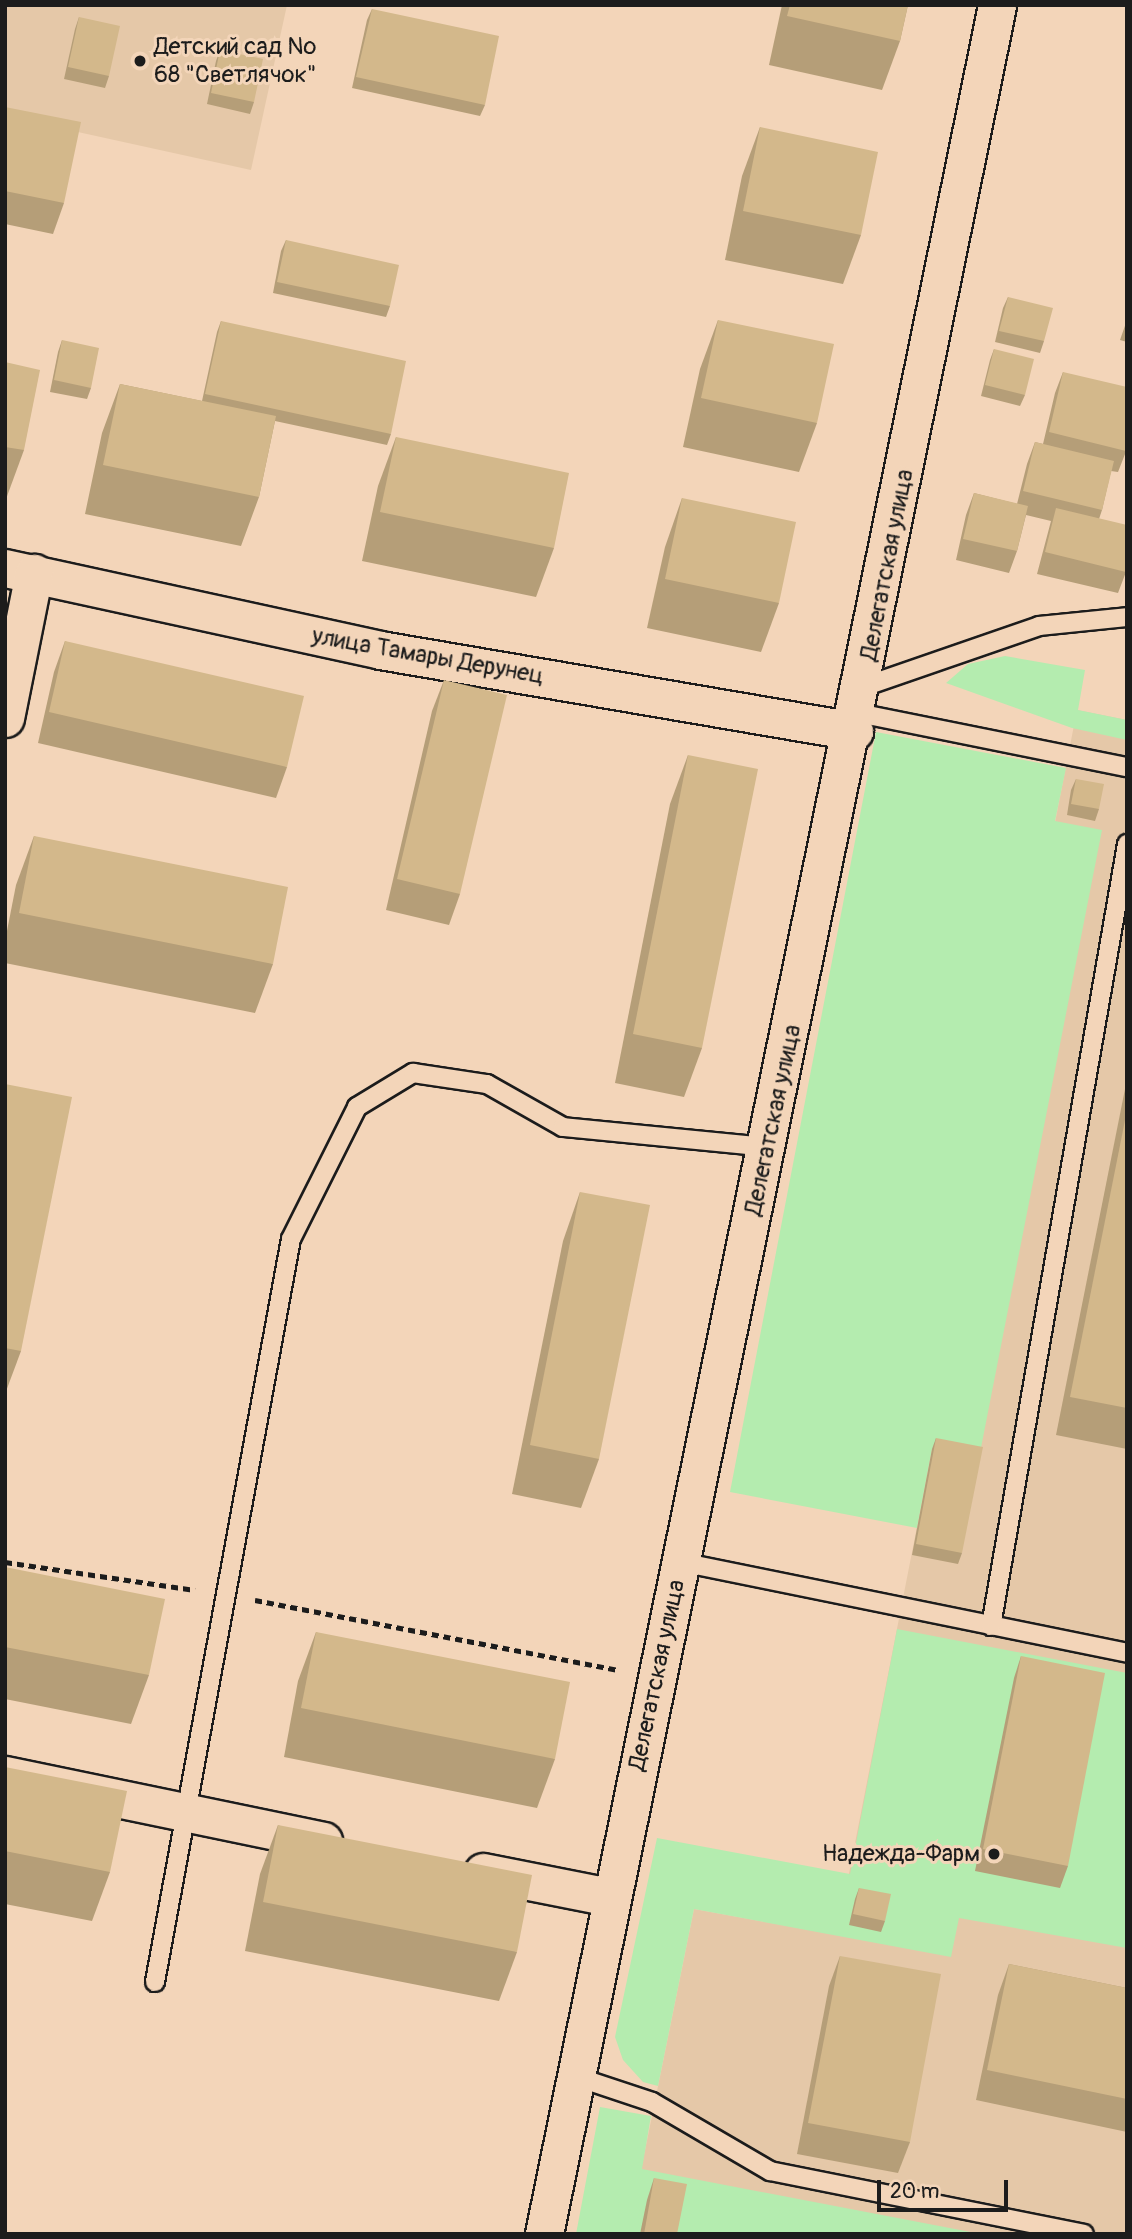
<!DOCTYPE html>
<meta charset="utf-8">
<style>
body{margin:0}
#map{position:relative;width:1132px;height:2239px;overflow:hidden;background:#f3d5b9;font-family:Pangolin,sans-serif}
div>[style]{position:absolute}
.built>*{inset:0;background:#e5c8a8}
.green>*{inset:0;background:#b4ecaf}
.path>*{height:4.5px;margin-top:-2.25px;transform-origin:0;background:repeating-linear-gradient(90deg,#1c1c1c 0 7px,transparent 0 12px)}
.roads{filter:drop-shadow(2px 0 #1c1c1c) drop-shadow(-2px 0 #1c1c1c) drop-shadow(0 2px #1c1c1c) drop-shadow(0 -2px #1c1c1c)}
.service>*{height:18px;margin:-9px;padding:0 9px;transform-origin:9px;border-radius:9px;background:#f3d5b9}
.minor>*{height:37px;margin:-18.5px;padding:0 18.5px;transform-origin:18.5px;border-radius:18.5px;background:#f3d5b9}
.wall>*{inset:0;background:#b59e78}
.building>*{inset:0;background:#d3b88b}
.dots>*{width:19px;height:19px;translate:-50% -50%;box-sizing:border-box;border:4px solid #f3d5b9;border-radius:50%}
span{translate:-50% -50%;white-space:nowrap;text-align:center;line-height:1.15;-webkit-text-stroke:6px #f3d5b9;paint-order:stroke}
.poi-label{font-size:24px;color:#1c1c1c}
.left{translate:0 -50%;text-align:left}
.right{translate:-100% -50%;text-align:right}
.street-label{font-size:24px;color:#1c1c1c}
.frame{position:absolute;inset:0;border:7px solid #1c1c1c;pointer-events:none}
.scale{position:absolute;left:877px;top:2180px;width:131px;height:32px;box-sizing:border-box;border:4px solid #1c1c1c;border-top:0;padding-left:9px;font-size:21px;line-height:24px;white-space:nowrap;color:#1c1c1c;-webkit-text-stroke:5px #f3d5b9;paint-order:stroke}
</style>
<div id="map">
<div class="built">
<i style="clip-path:polygon(5px 5px,287px 5px,251px 170px,5px 116px)"></i>
<i style="clip-path:polygon(1077px 710px,1127px 720px,1127px 2234px,628px 2234px,694px 1909px,837px 1935px)"></i>
</div>
<div class="green">
<i style="clip-path:polygon(1005px 656px,1085px 670px,1078px 710px,1127px 720px,1127px 740px,1072px 728px,946px 683px,968px 664px)"></i>
<i style="clip-path:polygon(876px 732px,1066px 768px,1055px 821px,1102px 830px,979px 1458px,932px 1449px,917px 1528px,730px 1492px)"></i>
<i style="clip-path:polygon(897px 1629px,1127px 1673px,1127px 1948px,959px 1918px,951px 1957px,694px 1909px,658px 2086px,643px 2082px,623px 2060px,615px 2037px,657px 1838px,850px 1874px)"></i>
<i style="clip-path:polygon(600px 2107px,651px 2116px,642px 2169px,981px 2234px,576px 2234px)"></i>
</div>
<div class="path">
<i style="left:5px;top:1562px;width:192px;rotate:8.4deg"></i>
<i style="left:255px;top:1600px;width:370px;rotate:10.9deg"></i>
</div>
<div class="roads">
<div class="service">
<i style="left:863px;top:687px;width:186px;rotate:-19.1deg"></i>
<i style="left:1039px;top:626px;width:88px;rotate:-5.8deg"></i>
<i style="left:858px;top:713px;width:274px;rotate:11.4deg"></i>
<i style="left:681px;top:1562px;width:455px;rotate:11.5deg"></i>
<i style="left:991px;top:1626px;width:794px;rotate:-80.13deg"></i>
<i style="left:155px;top:1982px;width:755px;rotate:-79.63deg"></i>
<i style="left:291px;top:1239px;width:148px;rotate:-63.4deg"></i>
<i style="left:357px;top:1107px;width:66px;rotate:-31.3deg"></i>
<i style="left:413px;top:1073px;width:75px;rotate:8.5deg"></i>
<i style="left:487px;top:1084px;width:87px;rotate:29.5deg"></i>
<i style="left:563px;top:1127px;width:205px;rotate:5.6deg"></i>
<i style="left:574px;top:2076px;width:82px;rotate:18.4deg"></i>
<i style="left:652px;top:2102px;width:137px;rotate:30.3deg"></i>
<i style="left:770px;top:2171px;width:320px;rotate:11.3deg"></i>
</div>
<div class="minor">
<i style="left:5px;top:568px;width:384px;rotate:12.3deg"></i>
<i style="left:380px;top:650px;width:481px;rotate:9.7deg"></i>
<i style="left:5px;top:718px;width:148px;rotate:-78.7deg"></i>
<i style="left:5px;top:1775px;width:325px;rotate:11.7deg"></i>
<i style="left:483px;top:1872px;width:128px;rotate:11.2deg"></i>
<i style="left:544px;top:2234px;width:2275px;rotate:-78.51deg"></i>
</div>
</div>
<div class="wall">
<i style="clip-path:polygon(782px 5px,908px 5px,900px 41px,882px 90px,769px 65px)"></i>
<i style="clip-path:polygon(372px 9px,485px 105px,480px 116px,352px 88px,367px 20px)"></i>
<i style="clip-path:polygon(79px 17px,109px 76px,105px 88px,64px 79px,75px 29px)"></i>
<i style="clip-path:polygon(220px 50px,254px 102px,250px 114px,207px 104px,216px 61px)"></i>
<i style="clip-path:polygon(5px 107px,64px 203px,53px 234px,5px 224px)"></i>
<i style="clip-path:polygon(760px 127px,861px 235px,843px 284px,725px 260px,742px 176px)"></i>
<i style="clip-path:polygon(286px 240px,390px 306px,386px 317px,273px 293px,281px 251px)"></i>
<i style="clip-path:polygon(1008px 297px,1044px 341px,1040px 353px,995px 342px,1003px 308px)"></i>
<i style="clip-path:polygon(718px 320px,817px 423px,799px 472px,683px 447px,700px 369px)"></i>
<i style="clip-path:polygon(1127px 320px,1127px 342px,1120px 340px)"></i>
<i style="clip-path:polygon(221px 321px,391px 434px,387px 445px,275px 421px,259px 497px,241px 546px,85px 514px,102px 433px,120px 384px,202px 401px,217px 332px)"></i>
<i style="clip-path:polygon(62px 340px,91px 388px,87px 399px,50px 392px,58px 352px)"></i>
<i style="clip-path:polygon(994px 349px,1025px 395px,1020px 406px,981px 396px,990px 360px)"></i>
<i style="clip-path:polygon(5px 362px,24px 450px,6px 499px,5px 499px)"></i>
<i style="clip-path:polygon(1063px 372px,1127px 449px,1118px 472px,1111px 471px,1102px 510px,1099px 519px,1126px 572px,1118px 593px,1037px 574px,1051px 521px,1026px 515px,1017px 551px,1009px 573px,956px 560px,966px 515px,974px 493px,1017px 504px,1027px 464px,1035px 442px,1043px 444px,1055px 393px)"></i>
<i style="clip-path:polygon(396px 437px,554px 548px,536px 597px,362px 561px,378px 486px)"></i>
<i style="clip-path:polygon(682px 498px,779px 603px,761px 652px,647px 628px,665px 547px)"></i>
<i style="clip-path:polygon(65px 641px,287px 767px,276px 798px,38px 743px,54px 672px)"></i>
<i style="clip-path:polygon(444px 680px,460px 894px,449px 925px,386px 910px,432px 711px)"></i>
<i style="clip-path:polygon(688px 755px,702px 1048px,684px 1097px,615px 1083px,670px 804px)"></i>
<i style="clip-path:polygon(1076px 779px,1099px 809px,1095px 821px,1067px 815px,1071px 790px)"></i>
<i style="clip-path:polygon(34px 836px,273px 964px,255px 1013px,5px 963px,5px 941px,16px 885px)"></i>
<i style="clip-path:polygon(1127px 1079px,1127px 1449px,1056px 1435px)"></i>
<i style="clip-path:polygon(5px 1084px,21px 1351px,5px 1394px)"></i>
<i style="clip-path:polygon(580px 1192px,599px 1459px,581px 1508px,512px 1494px,563px 1241px)"></i>
<i style="clip-path:polygon(936px 1438px,962px 1553px,958px 1564px,912px 1555px,932px 1449px)"></i>
<i style="clip-path:polygon(5px 1567px,149px 1675px,131px 1724px,5px 1699px)"></i>
<i style="clip-path:polygon(316px 1632px,555px 1759px,537px 1808px,284px 1757px,298px 1681px)"></i>
<i style="clip-path:polygon(1021px 1656px,1068px 1866px,1060px 1888px,975px 1871px,1014px 1678px)"></i>
<i style="clip-path:polygon(5px 1767px,110px 1872px,92px 1921px,5px 1904px)"></i>
<i style="clip-path:polygon(278px 1825px,517px 1952px,499px 2001px,245px 1951px,260px 1874px)"></i>
<i style="clip-path:polygon(859px 1888px,885px 1921px,881px 1932px,849px 1925px,855px 1899px)"></i>
<i style="clip-path:polygon(840px 1956px,910px 2142px,898px 2173px,797px 2154px,829px 1986px)"></i>
<i style="clip-path:polygon(1009px 1964px,1127px 1988px,1127px 2132px,976px 2100px,998px 1995px)"></i>
<i style="clip-path:polygon(654px 2178px,677px 2234px,640px 2234px,647px 2200px)"></i>
</div>
<div class="building">
<i style="clip-path:polygon(790px 5px,908px 5px,900px 41px,787px 16px)"></i>
<i style="clip-path:polygon(372px 9px,499px 36px,485px 105px,356px 77px)"></i>
<i style="clip-path:polygon(79px 17px,120px 26px,109px 76px,68px 67px)"></i>
<i style="clip-path:polygon(220px 50px,263px 59px,254px 102px,211px 93px)"></i>
<i style="clip-path:polygon(5px 107px,81px 122px,64px 203px,5px 191px)"></i>
<i style="clip-path:polygon(760px 127px,878px 152px,861px 235px,743px 211px)"></i>
<i style="clip-path:polygon(286px 240px,399px 265px,390px 306px,277px 282px)"></i>
<i style="clip-path:polygon(1008px 297px,1053px 308px,1044px 341px,999px 331px)"></i>
<i style="clip-path:polygon(718px 320px,834px 344px,817px 423px,701px 398px)"></i>
<i style="clip-path:polygon(221px 321px,406px 361px,391px 434px,205px 394px)"></i>
<i style="clip-path:polygon(62px 340px,99px 348px,91px 388px,54px 380px)"></i>
<i style="clip-path:polygon(994px 349px,1034px 359px,1025px 395px,985px 385px)"></i>
<i style="clip-path:polygon(5px 362px,40px 370px,24px 450px,5px 447px)"></i>
<i style="clip-path:polygon(1063px 372px,1127px 387px,1126px 451px,1049px 432px)"></i>
<i style="clip-path:polygon(120px 384px,276px 416px,259px 497px,103px 465px)"></i>
<i style="clip-path:polygon(396px 437px,569px 473px,554px 548px,380px 512px)"></i>
<i style="clip-path:polygon(1035px 442px,1114px 461px,1102px 510px,1023px 491px)"></i>
<i style="clip-path:polygon(974px 493px,1028px 506px,1017px 551px,963px 539px)"></i>
<i style="clip-path:polygon(682px 498px,796px 522px,779px 603px,665px 579px)"></i>
<i style="clip-path:polygon(1056px 508px,1127px 525px,1127px 567px,1126px 572px,1045px 552px)"></i>
<i style="clip-path:polygon(65px 641px,304px 696px,287px 767px,49px 712px)"></i>
<i style="clip-path:polygon(444px 680px,507px 695px,460px 894px,397px 879px)"></i>
<i style="clip-path:polygon(688px 755px,758px 769px,702px 1048px,633px 1034px)"></i>
<i style="clip-path:polygon(1076px 779px,1104px 784px,1099px 809px,1071px 804px)"></i>
<i style="clip-path:polygon(34px 836px,288px 887px,273px 964px,19px 913px)"></i>
<i style="clip-path:polygon(5px 1084px,72px 1097px,21px 1351px,5px 1348px)"></i>
<i style="clip-path:polygon(1127px 1110px,1127px 1408px,1070px 1397px)"></i>
<i style="clip-path:polygon(580px 1192px,650px 1205px,599px 1459px,530px 1445px)"></i>
<i style="clip-path:polygon(936px 1438px,983px 1447px,962px 1553px,916px 1544px)"></i>
<i style="clip-path:polygon(5px 1567px,165px 1599px,149px 1675px,5px 1647px)"></i>
<i style="clip-path:polygon(316px 1632px,570px 1682px,555px 1759px,301px 1708px)"></i>
<i style="clip-path:polygon(1021px 1656px,1105px 1673px,1068px 1866px,983px 1849px)"></i>
<i style="clip-path:polygon(5px 1767px,127px 1791px,110px 1872px,5px 1851px)"></i>
<i style="clip-path:polygon(278px 1825px,532px 1875px,517px 1952px,263px 1902px)"></i>
<i style="clip-path:polygon(859px 1888px,891px 1894px,885px 1921px,853px 1914px)"></i>
<i style="clip-path:polygon(840px 1956px,941px 1974px,910px 2142px,808px 2123px)"></i>
<i style="clip-path:polygon(1009px 1964px,1127px 1988px,1127px 2099px,987px 2070px)"></i>
<i style="clip-path:polygon(654px 2178px,687px 2184px,677px 2234px,644px 2234px)"></i>
</div>
<div class="dots">
<i style="left:140px;top:61px;background:#1c1c1c"></i>
<i style="left:994px;top:1854px;background:#1c1c1c"></i>
</div>
<div class="poi-label">
<span class="left" style="left:154px;top:61px">Детский сад №<br>68 "Светлячок"</span>
<span class="right" style="left:980px;top:1854px">Надежда-Фарм</span>
</div>
<div class="street-label">
<span style="left:887px;top:565px;rotate:-79deg">Делегатская улица</span>
<span style="left:428px;top:656px;rotate:10deg">улица Тамары Дерунец</span>
<span style="left:773px;top:1120px;rotate:-78deg">Делегатская улица</span>
<span style="left:657px;top:1675px;rotate:-78deg">Делегатская улица</span>
</div>
<div class="frame"></div>
<div class="scale">20 m</div>
</div>
